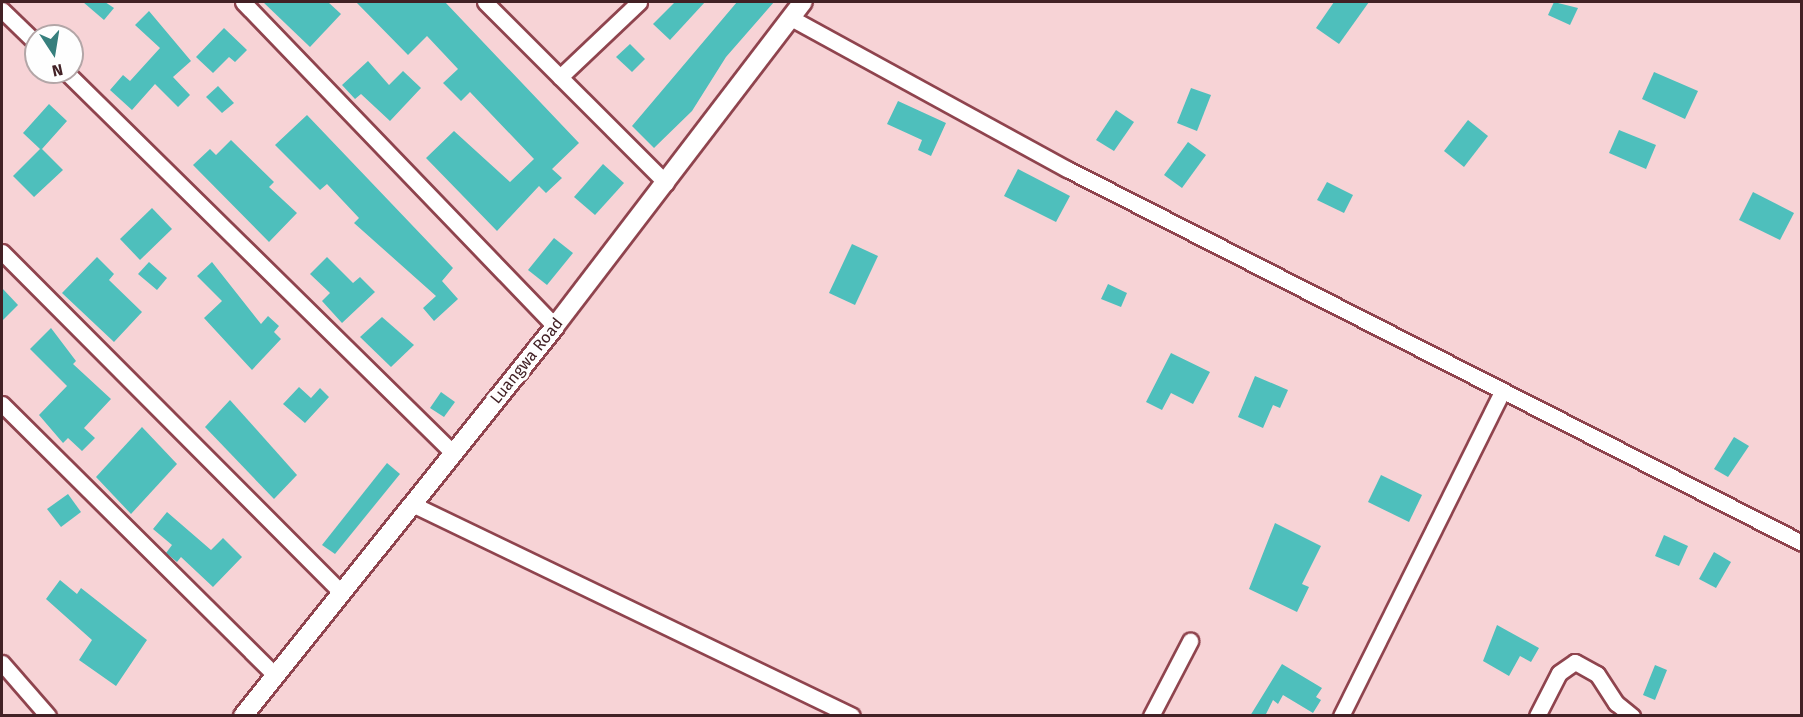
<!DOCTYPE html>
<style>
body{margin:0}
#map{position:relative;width:1803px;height:717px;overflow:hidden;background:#f7d3d6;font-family:"Fira Sans",sans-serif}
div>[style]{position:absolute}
.building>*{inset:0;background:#4ebfbc}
.roads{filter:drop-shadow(2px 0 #8f444e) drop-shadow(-2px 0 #8f444e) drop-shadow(0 2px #8f444e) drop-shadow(0 -2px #8f444e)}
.minor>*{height:15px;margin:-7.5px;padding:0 7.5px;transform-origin:7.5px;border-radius:7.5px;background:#fff}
.tertiary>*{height:18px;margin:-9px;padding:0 9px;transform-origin:9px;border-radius:9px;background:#fff}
span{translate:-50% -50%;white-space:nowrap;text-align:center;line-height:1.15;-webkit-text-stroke:6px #fefefe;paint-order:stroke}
.street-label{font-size:16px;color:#422125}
.frame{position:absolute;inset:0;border:3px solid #422125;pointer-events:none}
.north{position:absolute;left:24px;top:24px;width:60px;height:60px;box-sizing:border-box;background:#fefefe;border:2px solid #b3a6a7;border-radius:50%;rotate:168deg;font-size:16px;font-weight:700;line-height:24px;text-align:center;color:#422125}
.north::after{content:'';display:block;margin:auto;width:21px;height:27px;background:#377f7d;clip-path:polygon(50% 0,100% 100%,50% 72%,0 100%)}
</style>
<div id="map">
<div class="building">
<i style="clip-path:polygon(83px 2px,105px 2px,114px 8px,104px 20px)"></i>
<i style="clip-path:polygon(263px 2px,328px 2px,341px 14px,310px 47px)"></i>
<i style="clip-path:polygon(356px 2px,445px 2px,579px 143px,552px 169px,562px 178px,546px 193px,539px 186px,497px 231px,426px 158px,454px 131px,510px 182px,534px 159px,470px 92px,461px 101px,443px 83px,458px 69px,427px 36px,408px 55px)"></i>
<i style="clip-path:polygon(675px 2px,705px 2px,670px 40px,653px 24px)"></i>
<i style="clip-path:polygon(737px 2px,774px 2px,726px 57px,692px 111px,654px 148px,632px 126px)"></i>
<i style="clip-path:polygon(1334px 2px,1369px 2px,1339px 44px,1316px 28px)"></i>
<i style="clip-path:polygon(1554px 2px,1578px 8px,1570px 25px,1548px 15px)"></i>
<i style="clip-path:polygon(149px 11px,191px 61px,173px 77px,190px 95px,178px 107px,155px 84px,132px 110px,110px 90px,123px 75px,130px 81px,160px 48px,135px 25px)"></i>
<i style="clip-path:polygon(224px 28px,247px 50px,235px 62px,229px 57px,213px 73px,196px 57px)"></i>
<i style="clip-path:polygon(630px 44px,645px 59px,632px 72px,616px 57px)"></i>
<i style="clip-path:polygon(368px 61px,389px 85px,403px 71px,421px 88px,390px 121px,361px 94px,355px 99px,342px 85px)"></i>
<i style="clip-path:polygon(1654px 72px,1698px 91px,1685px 119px,1642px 99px)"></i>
<i style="clip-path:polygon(218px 86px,234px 103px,222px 113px,206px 97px)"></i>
<i style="clip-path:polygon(1191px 88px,1211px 95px,1197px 131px,1177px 123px)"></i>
<i style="clip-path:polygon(898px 101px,946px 123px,931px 156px,918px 150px,922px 140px,887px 124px)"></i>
<i style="clip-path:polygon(49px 104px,67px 121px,42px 149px,63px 170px,34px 197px,13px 176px,40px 149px,23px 133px)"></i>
<i style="clip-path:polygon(1116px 110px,1134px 122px,1114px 151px,1096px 140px)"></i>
<i style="clip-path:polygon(307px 115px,453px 268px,442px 281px,458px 299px,434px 321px,423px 308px,436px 296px,354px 223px,359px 218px,327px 184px,320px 190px,275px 145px)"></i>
<i style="clip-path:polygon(1468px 120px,1488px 136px,1464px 167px,1444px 151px)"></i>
<i style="clip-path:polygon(1619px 130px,1656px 145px,1646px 169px,1609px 153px)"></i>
<i style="clip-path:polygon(231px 140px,274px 182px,269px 187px,297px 213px,269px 242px,193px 165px,210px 149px,216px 155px)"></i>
<i style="clip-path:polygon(1188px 142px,1206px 155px,1182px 188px,1164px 175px)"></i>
<i style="clip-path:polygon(603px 164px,624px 183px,595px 215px,574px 197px)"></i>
<i style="clip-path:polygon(1018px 169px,1070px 196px,1056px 222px,1004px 196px)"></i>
<i style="clip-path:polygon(1327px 182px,1353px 195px,1344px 213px,1317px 200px)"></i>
<i style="clip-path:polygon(1753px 192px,1794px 213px,1780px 240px,1739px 220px)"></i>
<i style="clip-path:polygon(152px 208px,172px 229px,140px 260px,120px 239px)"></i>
<i style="clip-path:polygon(554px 238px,573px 253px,547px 285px,528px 270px)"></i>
<i style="clip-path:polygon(852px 244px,878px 256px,855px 305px,829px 293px)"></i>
<i style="clip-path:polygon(97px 257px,114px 274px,109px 280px,142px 312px,114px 342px,62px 293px)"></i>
<i style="clip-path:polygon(327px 257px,353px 283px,360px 277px,375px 292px,342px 323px,322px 301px,330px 293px,310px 274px)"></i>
<i style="clip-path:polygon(149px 262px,167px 278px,157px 290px,138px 274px)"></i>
<i style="clip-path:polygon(212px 262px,261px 324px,268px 316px,279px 326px,274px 332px,281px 339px,252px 370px,204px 318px,222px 301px,197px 276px)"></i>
<i style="clip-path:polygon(1108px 284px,1127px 293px,1121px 307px,1101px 299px)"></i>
<i style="clip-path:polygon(2px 288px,18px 305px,2px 321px)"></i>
<i style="clip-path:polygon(382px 317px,414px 345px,391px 367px,360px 337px)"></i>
<i style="clip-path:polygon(51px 328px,76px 361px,73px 364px,111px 399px,84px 428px,95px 438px,82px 451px,68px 438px,63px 443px,39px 415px,67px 386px,30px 349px)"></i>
<i style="clip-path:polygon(1171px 353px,1210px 372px,1193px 404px,1171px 393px,1162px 410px,1146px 402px)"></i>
<i style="clip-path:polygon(1255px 376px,1288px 390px,1280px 408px,1273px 405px,1263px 428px,1238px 417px)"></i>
<i style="clip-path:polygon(299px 387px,311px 398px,320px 388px,329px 397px,305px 423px,283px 404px)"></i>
<i style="clip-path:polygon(441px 392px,455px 402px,444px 417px,430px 408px)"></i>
<i style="clip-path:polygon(230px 400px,297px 475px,274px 499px,205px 427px)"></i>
<i style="clip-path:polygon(142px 427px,177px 464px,131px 514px,96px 477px)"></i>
<i style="clip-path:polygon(1734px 437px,1749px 446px,1728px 477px,1714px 469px)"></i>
<i style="clip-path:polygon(387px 463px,400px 474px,335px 554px,322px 545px)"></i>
<i style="clip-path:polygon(1381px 475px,1422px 495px,1409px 522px,1368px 502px)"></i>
<i style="clip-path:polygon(68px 494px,81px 512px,61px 527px,47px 509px)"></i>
<i style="clip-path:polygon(167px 512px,211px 550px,223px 538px,242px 557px,213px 587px,181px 557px,177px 562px,166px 553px,172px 545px,153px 529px)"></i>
<i style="clip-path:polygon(1275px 523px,1321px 546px,1302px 584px,1309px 587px,1297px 612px,1249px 589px)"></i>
<i style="clip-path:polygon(1664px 535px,1688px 546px,1679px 566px,1655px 556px)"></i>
<i style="clip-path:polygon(1714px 552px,1731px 562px,1716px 588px,1699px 579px)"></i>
<i style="clip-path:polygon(60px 580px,77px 594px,81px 588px,147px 640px,116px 686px,79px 660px,92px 640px,46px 599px)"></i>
<i style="clip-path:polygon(1497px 625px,1539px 648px,1531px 662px,1520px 656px,1509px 676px,1483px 661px)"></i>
<i style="clip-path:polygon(1282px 664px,1322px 688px,1316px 697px,1321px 700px,1313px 713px,1283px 695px,1278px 704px,1273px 700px,1265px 716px,1250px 716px)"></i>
<i style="clip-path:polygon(1655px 665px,1667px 670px,1655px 700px,1643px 695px)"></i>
</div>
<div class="roads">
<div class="minor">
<i style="left:243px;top:2px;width:450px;rotate:46.1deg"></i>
<i style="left:485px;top:2px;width:256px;rotate:45deg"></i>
<i style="left:2px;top:10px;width:47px;rotate:44.1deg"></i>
<i style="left:791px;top:18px;width:315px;rotate:28.7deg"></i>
<i style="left:1067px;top:169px;width:825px;rotate:26.97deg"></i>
<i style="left:66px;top:72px;width:543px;rotate:44.55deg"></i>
<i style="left:560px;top:77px;width:109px;rotate:-43.5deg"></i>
<i style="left:2px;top:252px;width:480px;rotate:45.1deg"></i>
<i style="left:2px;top:404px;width:385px;rotate:44.8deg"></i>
<i style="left:412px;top:504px;width:488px;rotate:25.7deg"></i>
<i style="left:2px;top:663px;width:70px;rotate:49deg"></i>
<i style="left:1151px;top:716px;width:85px;rotate:-62.5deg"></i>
<i style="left:1341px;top:716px;width:360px;rotate:-63.6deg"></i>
<i style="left:1537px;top:716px;width:48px;rotate:-62.9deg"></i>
<i style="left:1559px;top:673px;width:19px;rotate:-35deg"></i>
<i style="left:1575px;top:662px;width:25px;rotate:29deg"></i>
<i style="left:1597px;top:674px;width:35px;rotate:57deg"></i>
<i style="left:1616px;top:703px;width:21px;rotate:39deg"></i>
</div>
<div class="tertiary">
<i style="left:243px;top:716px;width:499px;rotate:-51.3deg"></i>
<i style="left:555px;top:326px;width:408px;rotate:-52.6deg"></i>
</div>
</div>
<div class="street-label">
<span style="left:527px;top:361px;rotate:-51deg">Luangwa Road</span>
</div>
<div class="frame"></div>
<div class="north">N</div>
</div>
